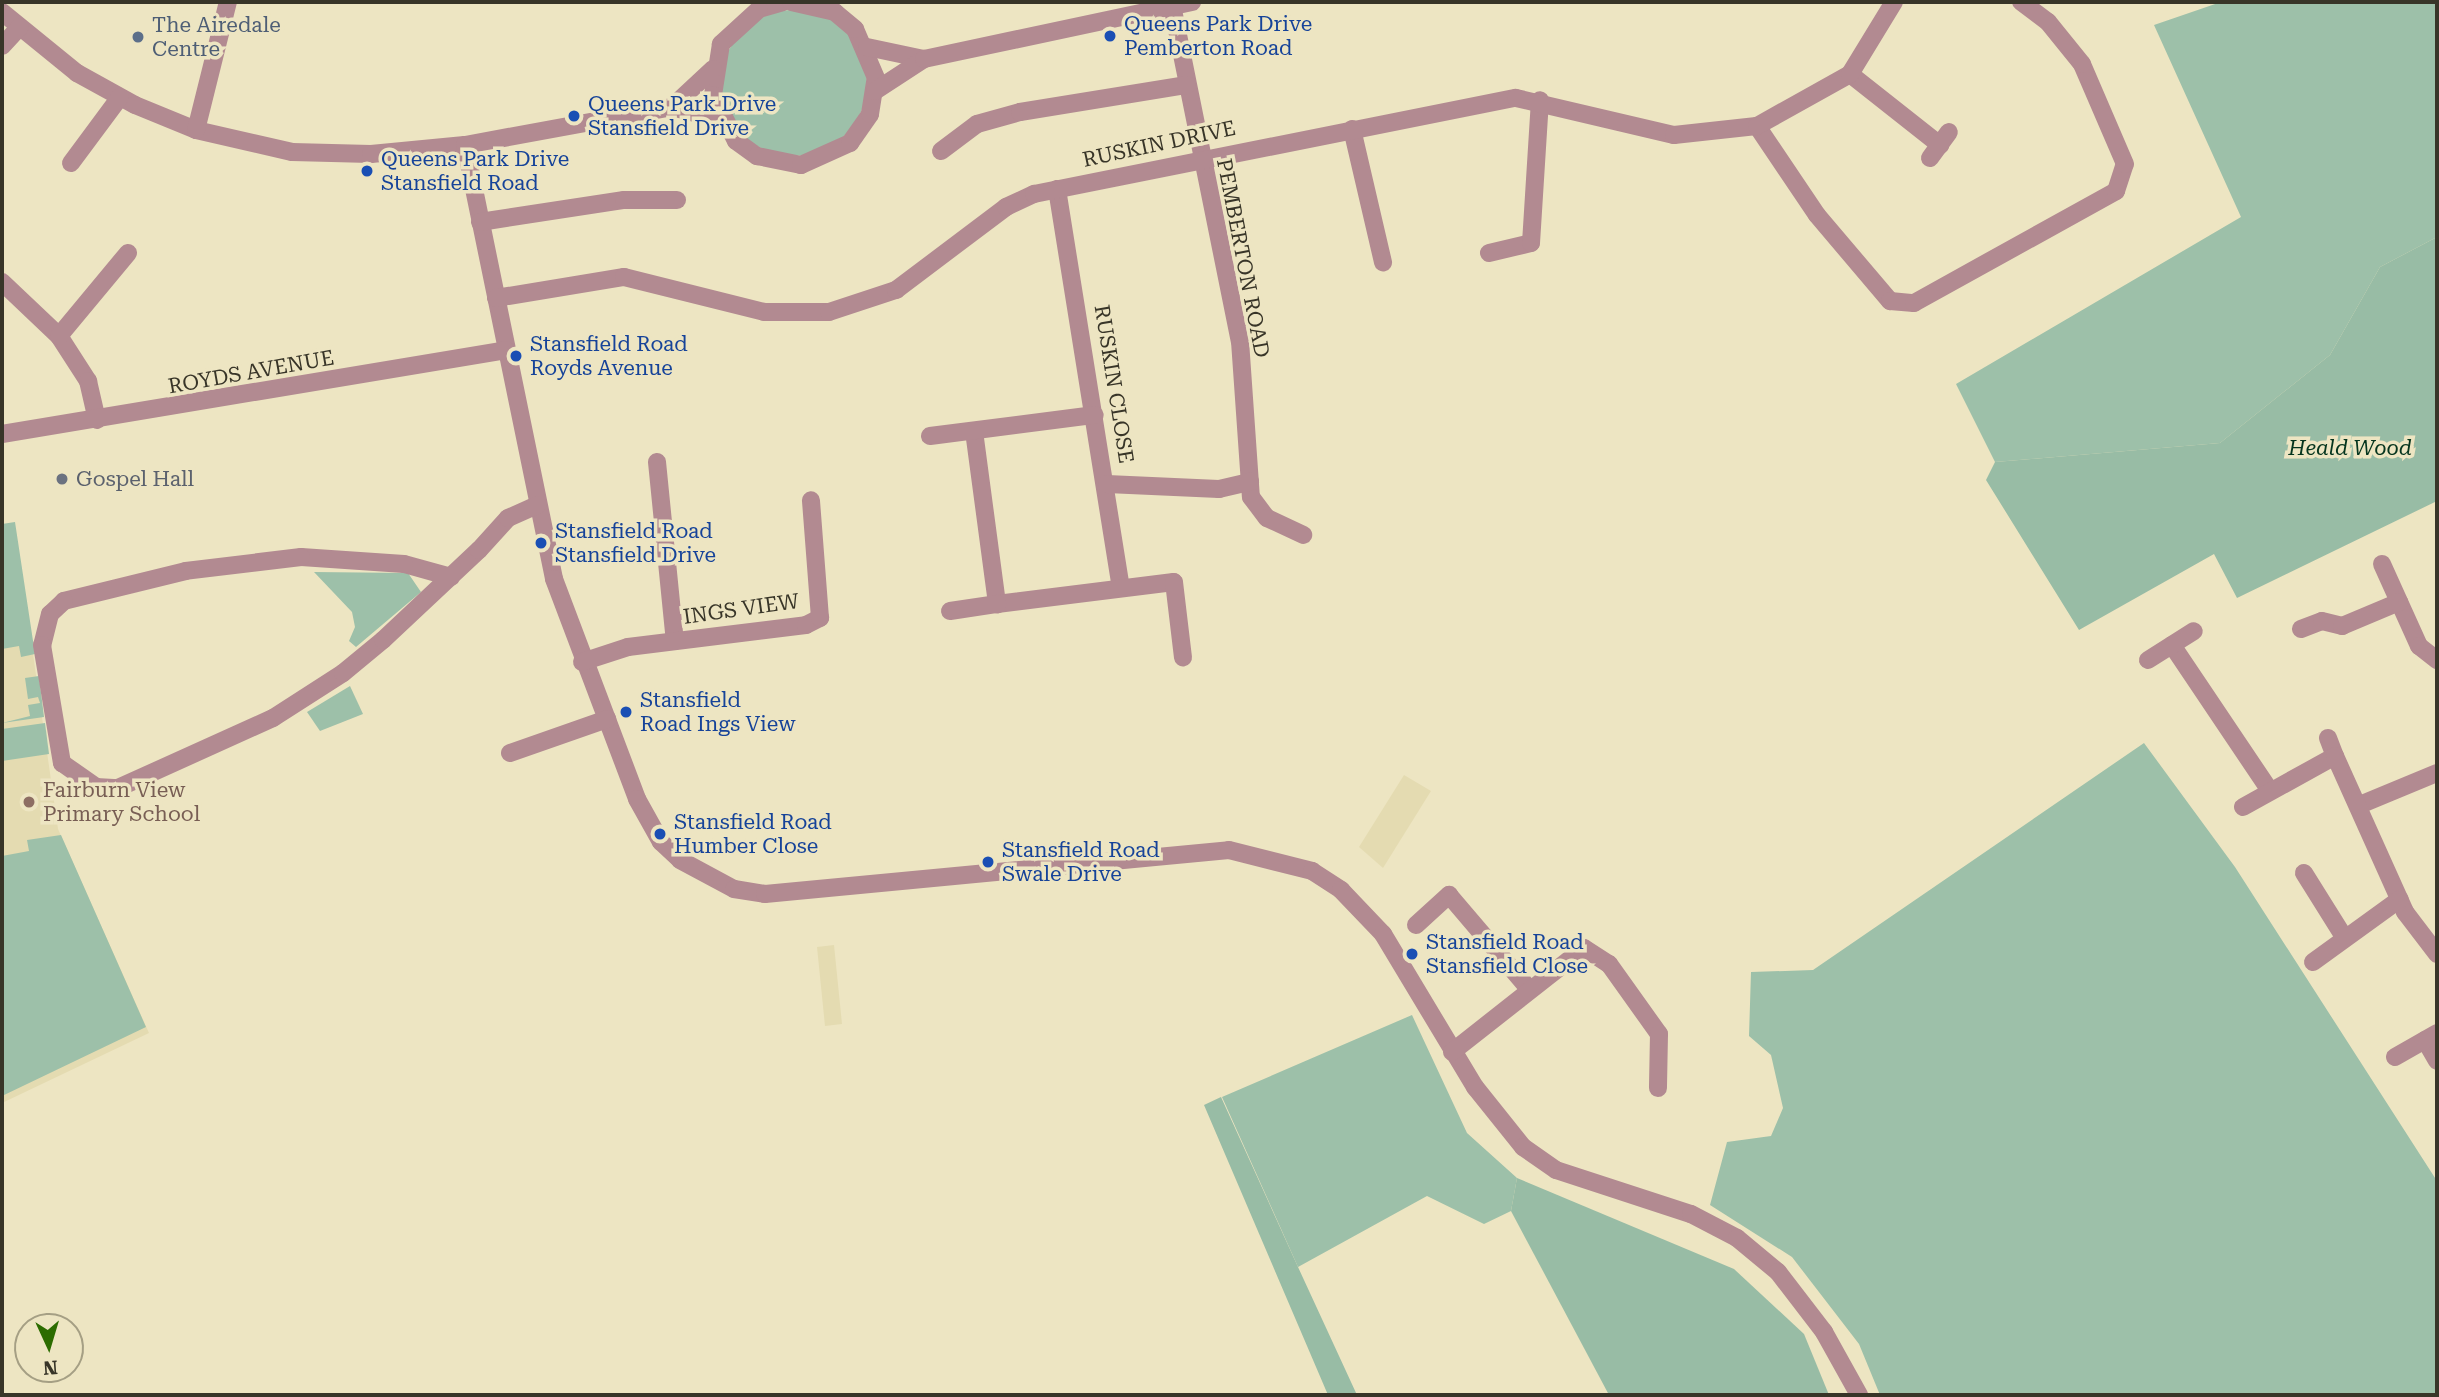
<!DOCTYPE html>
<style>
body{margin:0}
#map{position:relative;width:2439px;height:1397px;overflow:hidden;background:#ede5c2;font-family:"Roboto Serif",serif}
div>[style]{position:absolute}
.built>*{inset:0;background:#e4dbb1}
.green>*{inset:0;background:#9dc0a9}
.round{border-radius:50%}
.forest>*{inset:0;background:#98bca5}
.minor>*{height:18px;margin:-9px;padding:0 9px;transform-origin:9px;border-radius:9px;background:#b28a91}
.dots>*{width:19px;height:19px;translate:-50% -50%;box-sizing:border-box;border:4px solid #ede5c2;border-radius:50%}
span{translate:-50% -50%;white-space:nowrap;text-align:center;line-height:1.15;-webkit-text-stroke:7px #ede5c2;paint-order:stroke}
.transit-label{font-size:21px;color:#164399}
.left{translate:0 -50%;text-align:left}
.service-label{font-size:21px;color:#4e5e75}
.street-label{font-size:21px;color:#383528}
.park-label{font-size:21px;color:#05351e;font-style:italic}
.worship-label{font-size:21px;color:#5b616d}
.education-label{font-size:21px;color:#785e54}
.frame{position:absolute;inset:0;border:4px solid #383528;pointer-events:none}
.north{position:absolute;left:14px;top:1313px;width:70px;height:70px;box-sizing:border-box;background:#ede5c2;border:2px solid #a59f84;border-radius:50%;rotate:176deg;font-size:19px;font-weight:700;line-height:28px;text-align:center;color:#383528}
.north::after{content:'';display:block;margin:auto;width:24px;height:32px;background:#2c6c00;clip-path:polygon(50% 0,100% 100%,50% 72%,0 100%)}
</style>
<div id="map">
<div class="built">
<i style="clip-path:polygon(2px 524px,18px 549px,58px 829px,149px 1033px,2px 1103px)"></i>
<i style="clip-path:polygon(1404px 775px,1431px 791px,1383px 868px,1359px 847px)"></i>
<i style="clip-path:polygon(834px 945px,842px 1024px,825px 1026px,817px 947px)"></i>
</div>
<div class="green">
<i style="clip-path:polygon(2221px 2px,2437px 2px,2437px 237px,2380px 267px,2330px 355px,2220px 443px,1995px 462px,1956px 384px,2241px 217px,2154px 25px)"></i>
<i class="round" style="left:721px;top:10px;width:146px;height:146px"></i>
<i style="clip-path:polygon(15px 522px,35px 654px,21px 657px,19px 646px,2px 649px,2px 524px)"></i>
<i style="clip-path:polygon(314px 572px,408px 573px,421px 592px,356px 647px,349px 641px,355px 627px,352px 612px)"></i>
<i style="clip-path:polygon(39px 676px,44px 717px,2px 723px,30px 716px,28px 705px,40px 703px,38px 697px,28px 699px,25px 678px)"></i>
<i style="clip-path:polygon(350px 686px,363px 714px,320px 731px,307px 712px)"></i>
<i style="clip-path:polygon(45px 723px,49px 754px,2px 761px,2px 729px)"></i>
<i style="clip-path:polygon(2144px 743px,2235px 867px,2437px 1181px,2437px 1395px,1880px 1395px,1859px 1344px,1792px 1257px,1710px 1205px,1727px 1142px,1771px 1136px,1783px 1108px,1771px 1055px,1749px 1036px,1751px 972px,1813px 970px)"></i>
<i style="clip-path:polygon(61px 835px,146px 1027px,2px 1096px,2px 856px,29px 851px,27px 840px)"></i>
<i style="clip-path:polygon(1412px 1015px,1467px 1133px,1517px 1178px,1511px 1211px,1484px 1224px,1427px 1196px,1298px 1267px,1222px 1097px)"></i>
</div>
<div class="forest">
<i style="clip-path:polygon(2437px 237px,2437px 501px,2237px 598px,2214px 554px,2079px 630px,1986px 480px,1995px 462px,2220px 443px,2330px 355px,2380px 267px)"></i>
<i style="clip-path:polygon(1221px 1097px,1298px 1267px,1357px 1395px,1328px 1395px,1204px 1105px)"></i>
<i style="clip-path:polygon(1517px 1178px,1734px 1269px,1804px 1334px,1829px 1395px,1609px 1395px,1511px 1211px)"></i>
</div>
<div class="minor">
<i style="left:783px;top:2px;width:25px;rotate:164deg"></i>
<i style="left:759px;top:9px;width:52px;rotate:137.4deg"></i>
<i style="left:721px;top:44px;width:52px;rotate:98.9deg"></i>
<i style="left:713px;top:95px;width:51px;rotate:63.4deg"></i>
<i style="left:736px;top:141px;width:26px;rotate:36deg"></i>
<i style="left:757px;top:156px;width:45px;rotate:11.6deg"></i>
<i style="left:801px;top:165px;width:54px;rotate:-24.2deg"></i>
<i style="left:850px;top:143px;width:35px;rotate:-55deg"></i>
<i style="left:870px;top:114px;width:36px;rotate:-81deg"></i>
<i style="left:876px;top:78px;width:53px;rotate:-113.2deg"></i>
<i style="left:855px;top:29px;width:26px;rotate:-140deg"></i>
<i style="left:835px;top:12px;width:45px;rotate:-167.2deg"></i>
<i style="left:1172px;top:5px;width:343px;rotate:78.6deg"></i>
<i style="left:1240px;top:341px;width:156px;rotate:86deg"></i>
<i style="left:1251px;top:497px;width:26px;rotate:53deg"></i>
<i style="left:1267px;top:518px;width:40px;rotate:25deg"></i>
<i style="left:2px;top:12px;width:97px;rotate:39.1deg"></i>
<i style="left:77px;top:73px;width:66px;rotate:28.9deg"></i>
<i style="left:135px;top:105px;width:66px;rotate:22.3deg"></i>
<i style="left:196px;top:130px;width:98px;rotate:12.9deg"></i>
<i style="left:292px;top:152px;width:79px;rotate:1.5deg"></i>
<i style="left:371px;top:154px;width:94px;rotate:-5.5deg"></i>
<i style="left:465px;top:145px;width:210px;rotate:-10.4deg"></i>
<i style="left:672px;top:107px;width:56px;rotate:-42.8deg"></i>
<i style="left:2px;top:46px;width:26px;rotate:-47deg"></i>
<i style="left:867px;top:47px;width:58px;rotate:11.9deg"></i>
<i style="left:1850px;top:74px;width:115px;rotate:38.3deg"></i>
<i style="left:875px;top:91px;width:59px;rotate:-33.1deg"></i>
<i style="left:924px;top:59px;width:274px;rotate:-12deg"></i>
<i style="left:672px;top:107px;width:51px;rotate:14.9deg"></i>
<i style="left:1757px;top:126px;width:107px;rotate:56deg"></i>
<i style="left:1817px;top:215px;width:113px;rotate:49.7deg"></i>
<i style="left:1890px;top:301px;width:24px;rotate:5deg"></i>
<i style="left:1914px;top:303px;width:231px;rotate:-29deg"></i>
<i style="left:2116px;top:191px;width:28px;rotate:-72deg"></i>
<i style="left:2125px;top:164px;width:109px;rotate:-113.3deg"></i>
<i style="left:2082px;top:64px;width:54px;rotate:-129deg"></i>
<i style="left:2048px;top:22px;width:34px;rotate:-143deg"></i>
<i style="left:1352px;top:129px;width:137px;rotate:76.9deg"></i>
<i style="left:196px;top:130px;width:132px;rotate:-76deg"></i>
<i style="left:465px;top:145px;width:443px;rotate:78.4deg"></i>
<i style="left:554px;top:579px;width:235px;rotate:69.3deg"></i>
<i style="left:637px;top:799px;width:49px;rotate:60.8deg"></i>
<i style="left:661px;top:842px;width:26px;rotate:43deg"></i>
<i style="left:680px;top:860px;width:61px;rotate:28.2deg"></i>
<i style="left:734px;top:889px;width:31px;rotate:9deg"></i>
<i style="left:765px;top:894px;width:466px;rotate:-5.4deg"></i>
<i style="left:1229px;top:850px;width:86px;rotate:14.2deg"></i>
<i style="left:1312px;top:871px;width:35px;rotate:33deg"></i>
<i style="left:1341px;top:890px;width:61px;rotate:46.3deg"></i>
<i style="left:1383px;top:934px;width:179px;rotate:59deg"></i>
<i style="left:1475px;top:1087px;width:77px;rotate:51.3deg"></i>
<i style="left:1523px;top:1147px;width:40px;rotate:34.9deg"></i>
<i style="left:1556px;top:1170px;width:142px;rotate:18.1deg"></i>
<i style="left:1691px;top:1214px;width:52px;rotate:27.6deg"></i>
<i style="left:1737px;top:1238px;width:53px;rotate:39.7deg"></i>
<i style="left:1778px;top:1272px;width:76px;rotate:52.5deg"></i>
<i style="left:1824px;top:1332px;width:72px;rotate:60.9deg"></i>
<i style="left:941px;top:151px;width:45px;rotate:-36.9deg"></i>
<i style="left:977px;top:124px;width:45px;rotate:-15.6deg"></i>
<i style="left:1020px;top:112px;width:169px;rotate:-9.2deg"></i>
<i style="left:1930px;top:158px;width:32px;rotate:-54deg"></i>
<i style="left:71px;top:163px;width:82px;rotate:-53.4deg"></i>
<i style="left:1057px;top:189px;width:403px;rotate:80.9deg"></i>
<i style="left:480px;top:222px;width:146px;rotate:-8.7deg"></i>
<i style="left:624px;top:200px;width:53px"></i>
<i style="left:1489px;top:253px;width:43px;rotate:-13.4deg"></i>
<i style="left:1531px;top:243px;width:143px;rotate:-86.4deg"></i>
<i style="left:2px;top:282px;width:79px;rotate:43.5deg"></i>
<i style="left:59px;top:336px;width:54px;rotate:57.2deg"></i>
<i style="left:88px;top:381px;width:40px;rotate:77deg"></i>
<i style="left:496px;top:298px;width:130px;rotate:-9.3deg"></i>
<i style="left:624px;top:277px;width:144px;rotate:14deg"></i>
<i style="left:764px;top:312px;width:65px"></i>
<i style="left:829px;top:312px;width:71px;rotate:-18.2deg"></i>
<i style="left:896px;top:290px;width:138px;rotate:-37deg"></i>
<i style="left:1006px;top:207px;width:31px;rotate:-25deg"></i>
<i style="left:1034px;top:194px;width:491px;rotate:-11.3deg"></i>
<i style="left:1516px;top:98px;width:162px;rotate:13.2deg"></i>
<i style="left:1674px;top:135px;width:83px;rotate:-6.2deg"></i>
<i style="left:1757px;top:126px;width:107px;rotate:-29.2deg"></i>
<i style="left:1850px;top:74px;width:84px;rotate:-58.6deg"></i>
<i style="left:59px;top:336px;width:108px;rotate:-50.3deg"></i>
<i style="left:974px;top:431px;width:175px;rotate:82.4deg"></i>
<i style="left:997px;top:604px;width:178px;rotate:-7.1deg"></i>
<i style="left:1174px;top:582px;width:76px;rotate:83.2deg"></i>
<i style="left:2px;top:434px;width:511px;rotate:-9.46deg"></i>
<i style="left:930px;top:436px;width:166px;rotate:-7.3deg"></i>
<i style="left:657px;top:462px;width:180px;rotate:84.3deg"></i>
<i style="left:1107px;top:484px;width:112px;rotate:2.6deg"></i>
<i style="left:1219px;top:489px;width:32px;rotate:-13deg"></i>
<i style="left:2382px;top:564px;width:90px;rotate:65.7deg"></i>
<i style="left:2419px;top:646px;width:23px;rotate:38deg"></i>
<i style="left:451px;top:577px;width:49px;rotate:-164.5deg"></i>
<i style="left:404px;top:564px;width:103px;rotate:-176.1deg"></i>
<i style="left:301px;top:557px;width:116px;rotate:173.1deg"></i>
<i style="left:186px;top:571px;width:126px;rotate:166.2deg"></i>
<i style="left:64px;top:601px;width:19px;rotate:137deg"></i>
<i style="left:50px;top:614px;width:32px;rotate:104deg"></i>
<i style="left:42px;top:645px;width:120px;rotate:80.4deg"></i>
<i style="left:62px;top:763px;width:42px;rotate:35.2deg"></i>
<i style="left:96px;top:787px;width:22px;rotate:3deg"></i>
<i style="left:118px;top:788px;width:170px;rotate:-24.3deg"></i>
<i style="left:273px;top:718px;width:83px;rotate:-32.7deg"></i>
<i style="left:343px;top:673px;width:52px;rotate:-39.5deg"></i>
<i style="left:383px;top:640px;width:132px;rotate:-43.2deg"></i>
<i style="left:479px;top:550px;width:43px;rotate:-47.8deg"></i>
<i style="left:508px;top:518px;width:32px;rotate:-24deg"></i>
<i style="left:950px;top:611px;width:48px;rotate:-8.5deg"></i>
<i style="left:2301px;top:629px;width:22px;rotate:-21deg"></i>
<i style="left:2322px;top:621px;width:21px;rotate:14deg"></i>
<i style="left:2342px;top:626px;width:62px;rotate:-22.8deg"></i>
<i style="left:2172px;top:645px;width:176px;rotate:56.1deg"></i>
<i style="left:2148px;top:660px;width:54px;rotate:-32.2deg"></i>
<i style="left:582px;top:662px;width:48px;rotate:-18.1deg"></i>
<i style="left:628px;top:647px;width:179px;rotate:-7deg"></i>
<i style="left:806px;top:625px;width:16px;rotate:-27deg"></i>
<i style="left:820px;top:618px;width:118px;rotate:-94.4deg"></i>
<i style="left:2328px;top:738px;width:19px;rotate:69deg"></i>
<i style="left:510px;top:753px;width:103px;rotate:-19.3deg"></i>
<i style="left:2362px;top:804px;width:81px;rotate:-22.5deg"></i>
<i style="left:2243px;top:807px;width:105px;rotate:-29deg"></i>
<i style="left:2335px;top:756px;width:171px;rotate:65.8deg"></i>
<i style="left:2405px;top:912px;width:53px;rotate:52.7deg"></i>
<i style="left:2304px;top:873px;width:75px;rotate:58deg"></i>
<i style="left:1416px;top:925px;width:45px;rotate:-42.3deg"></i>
<i style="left:1449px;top:895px;width:123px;rotate:49.6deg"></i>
<i style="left:2313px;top:962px;width:107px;rotate:-35.9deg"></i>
<i style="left:2425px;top:1040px;width:24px;rotate:60deg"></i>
<i style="left:1452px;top:1052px;width:168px;rotate:-38.2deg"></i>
<i style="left:1584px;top:948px;width:30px;rotate:33deg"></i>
<i style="left:1609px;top:964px;width:86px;rotate:54.5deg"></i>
<i style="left:1659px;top:1034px;width:54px;rotate:91.1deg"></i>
<i style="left:2395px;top:1057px;width:48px;rotate:-29.7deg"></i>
</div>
<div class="dots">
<i style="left:1110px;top:36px;background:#1a4fb4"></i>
<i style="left:138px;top:37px;background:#5c6f8a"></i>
<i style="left:574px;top:116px;background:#1a4fb4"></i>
<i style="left:367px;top:171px;background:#1a4fb4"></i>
<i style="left:516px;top:356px;background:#1a4fb4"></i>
<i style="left:62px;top:479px;background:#6b7280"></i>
<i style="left:541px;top:543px;background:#1a4fb4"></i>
<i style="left:626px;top:712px;background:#1a4fb4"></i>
<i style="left:29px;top:802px;background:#8d6e63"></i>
<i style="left:660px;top:834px;background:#1a4fb4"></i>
<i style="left:988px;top:862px;background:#1a4fb4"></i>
<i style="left:1412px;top:954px;background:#1a4fb4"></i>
</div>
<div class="transit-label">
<span class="left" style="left:1124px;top:36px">Queens Park Drive<br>Pemberton Road</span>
<span class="left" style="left:588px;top:116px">Queens Park Drive<br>Stansfield Drive</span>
<span class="left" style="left:381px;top:171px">Queens Park Drive<br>Stansfield Road</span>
<span class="left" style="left:530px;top:356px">Stansfield Road<br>Royds Avenue</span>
<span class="left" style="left:555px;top:543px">Stansfield Road<br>Stansfield Drive</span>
<span class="left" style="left:640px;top:712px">Stansfield<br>Road Ings View</span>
<span class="left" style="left:674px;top:834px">Stansfield Road<br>Humber Close</span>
<span class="left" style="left:1002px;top:862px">Stansfield Road<br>Swale Drive</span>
<span class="left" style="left:1426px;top:954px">Stansfield Road<br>Stansfield Close</span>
</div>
<div class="service-label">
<span class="left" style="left:152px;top:37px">The Airedale<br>Centre</span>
</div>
<div class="street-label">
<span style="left:1159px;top:144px;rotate:-12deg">RUSKIN DRIVE</span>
<span style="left:1243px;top:258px;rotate:79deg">PEMBERTON ROAD</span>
<span style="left:251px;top:372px;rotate:-10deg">ROYDS AVENUE</span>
<span style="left:1114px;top:384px;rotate:81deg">RUSKIN CLOSE</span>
<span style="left:741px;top:609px;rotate:-8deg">INGS VIEW</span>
</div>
<div class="park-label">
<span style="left:2350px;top:448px">Heald Wood</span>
</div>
<div class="worship-label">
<span class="left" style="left:76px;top:479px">Gospel Hall</span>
</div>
<div class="education-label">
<span class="left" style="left:43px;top:802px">Fairburn View<br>Primary School</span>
</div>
<div class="frame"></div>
<div class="north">N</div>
</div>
